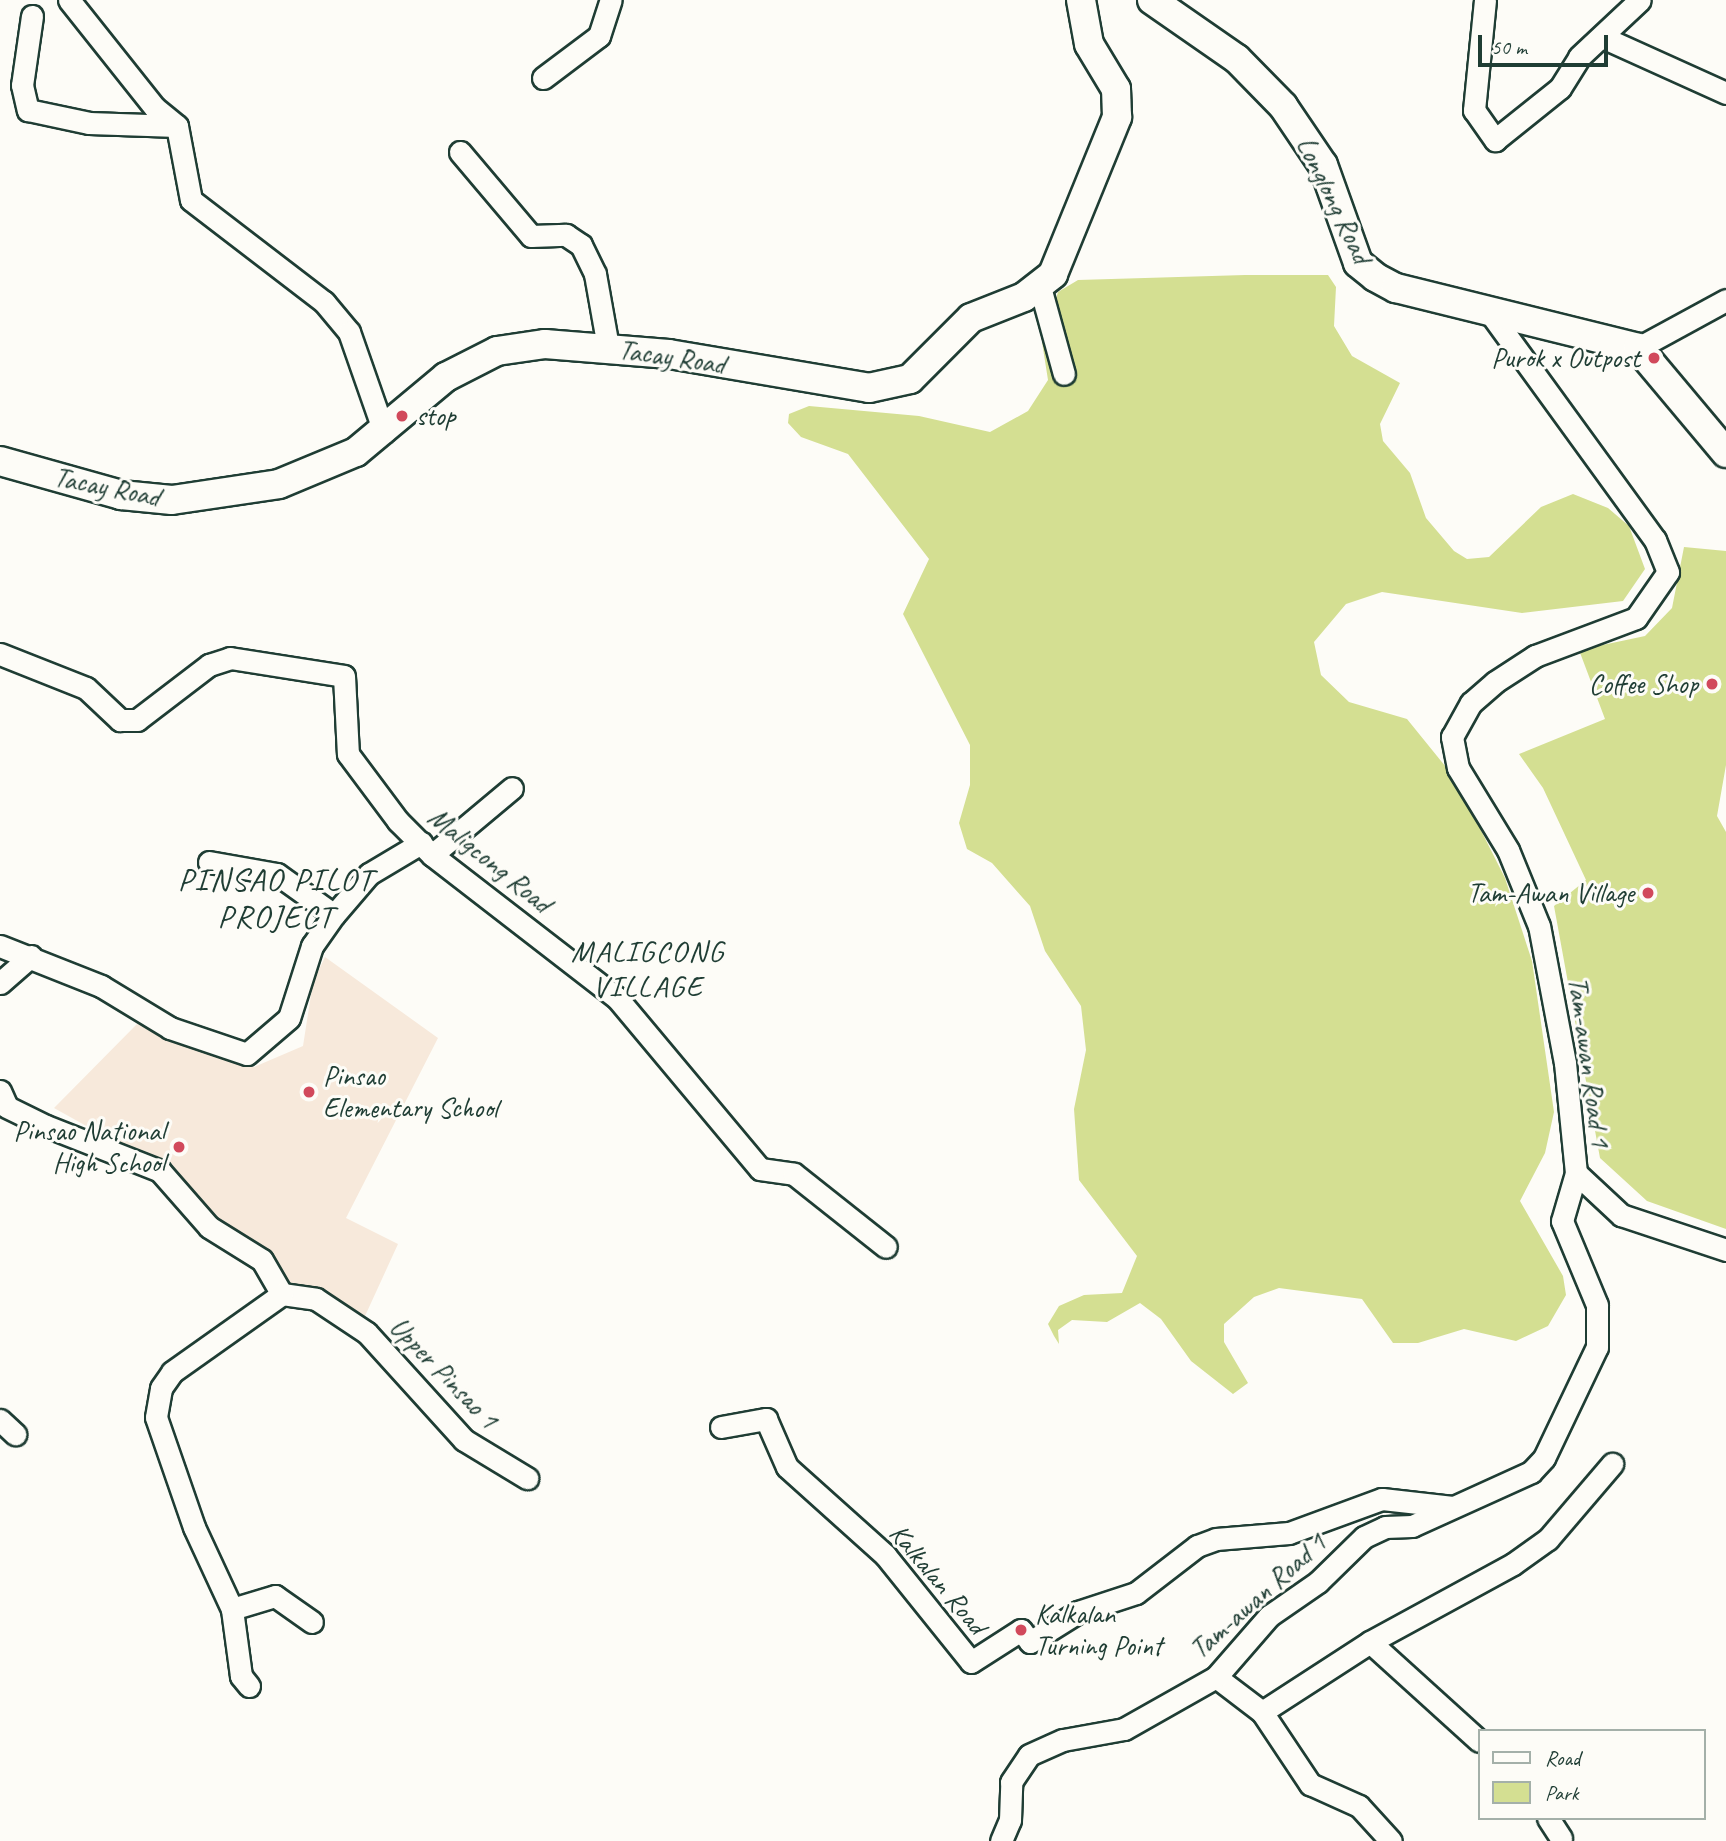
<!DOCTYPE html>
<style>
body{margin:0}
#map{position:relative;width:1726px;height:1841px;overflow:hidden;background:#fdfcf7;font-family:Caveat,sans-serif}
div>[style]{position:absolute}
.built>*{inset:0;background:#f7e9db}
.green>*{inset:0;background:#d4df92}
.roads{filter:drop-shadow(2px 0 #1f3d34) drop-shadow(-2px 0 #1f3d34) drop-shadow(0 2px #1f3d34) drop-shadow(0 -2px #1f3d34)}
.street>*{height:21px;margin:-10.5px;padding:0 10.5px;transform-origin:10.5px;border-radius:10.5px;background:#fdfcf7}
.secondary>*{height:28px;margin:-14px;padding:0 14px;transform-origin:14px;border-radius:14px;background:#fdfcf7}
.dots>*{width:19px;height:19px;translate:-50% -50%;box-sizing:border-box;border:4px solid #fdfcf7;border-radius:50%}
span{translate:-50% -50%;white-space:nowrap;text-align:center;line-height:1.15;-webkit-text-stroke:6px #fdfcf7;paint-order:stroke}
.street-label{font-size:28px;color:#1f3d34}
.poi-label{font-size:28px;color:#1f3d34}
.right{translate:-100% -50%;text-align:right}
.left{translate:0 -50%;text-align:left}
.neighbourhood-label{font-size:30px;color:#1f3d34;letter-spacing:2px}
.quarter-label{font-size:32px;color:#1f3d34;letter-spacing:2px}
.legend{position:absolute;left:1478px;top:1729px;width:228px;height:91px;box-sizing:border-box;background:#fdfcf7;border:2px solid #a4b0a9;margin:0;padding:9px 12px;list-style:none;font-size:21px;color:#1f3d34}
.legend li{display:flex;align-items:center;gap:14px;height:35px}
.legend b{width:35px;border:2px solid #a4b0a9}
.scale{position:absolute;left:1478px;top:35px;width:130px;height:32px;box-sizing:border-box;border:4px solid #1f3d34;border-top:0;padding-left:9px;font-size:21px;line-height:24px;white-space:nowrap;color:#1f3d34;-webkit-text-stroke:5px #fdfcf7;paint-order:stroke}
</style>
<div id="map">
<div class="built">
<i style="clip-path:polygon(325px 957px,438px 1038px,346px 1218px,398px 1244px,360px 1327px,284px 1292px,274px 1272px,178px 1177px,54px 1108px,137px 1024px,254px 1067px,303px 1046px,313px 982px)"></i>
</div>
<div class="green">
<i style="clip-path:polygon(1245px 275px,1328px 275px,1336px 287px,1334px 326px,1352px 356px,1400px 383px,1380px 424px,1383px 441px,1410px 473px,1426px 518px,1454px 551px,1467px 559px,1489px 557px,1541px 507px,1573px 494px,1608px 508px,1629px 526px,1645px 569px,1623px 601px,1522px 613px,1382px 592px,1346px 604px,1314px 642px,1321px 675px,1349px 702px,1407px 719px,1454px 777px,1505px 878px,1532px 961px,1554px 1112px,1545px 1153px,1520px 1201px,1563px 1276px,1566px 1295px,1548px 1326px,1516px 1341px,1464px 1329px,1418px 1343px,1393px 1343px,1362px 1299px,1279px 1288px,1254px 1297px,1224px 1324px,1224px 1342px,1248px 1383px,1233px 1394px,1191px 1361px,1161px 1319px,1140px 1303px,1107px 1322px,1072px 1320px,1058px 1330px,1059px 1344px,1054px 1336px,1048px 1324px,1059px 1306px,1084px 1295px,1122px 1293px,1137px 1256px,1079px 1180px,1074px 1109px,1086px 1050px,1081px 1006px,1045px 951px,1030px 906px,992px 863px,967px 849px,959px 823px,970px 785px,970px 745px,903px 614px,929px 559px,848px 454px,801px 437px,788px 423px,789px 414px,809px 406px,919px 416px,990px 432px,1028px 411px,1048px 380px,1042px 342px,1058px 292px,1078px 280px)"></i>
<i style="clip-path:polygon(1684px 547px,1726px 551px,1726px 765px,1717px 816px,1726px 832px,1726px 1229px,1647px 1201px,1600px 1158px,1554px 906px,1586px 880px,1543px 788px,1519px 754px,1605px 719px,1579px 650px,1645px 636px,1672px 608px)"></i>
</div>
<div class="roads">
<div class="street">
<i style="left:69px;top:0;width:138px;rotate:51.5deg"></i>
<i style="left:155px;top:108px;width:28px;rotate:39deg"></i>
<i style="left:177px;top:126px;width:75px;rotate:79.3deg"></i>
<i style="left:191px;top:200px;width:168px;rotate:37.5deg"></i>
<i style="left:324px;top:302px;width:39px;rotate:50deg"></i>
<i style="left:349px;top:332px;width:106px;rotate:70.7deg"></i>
<i style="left:1485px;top:0;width:111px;rotate:95.7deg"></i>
<i style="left:1474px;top:110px;width:37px;rotate:55deg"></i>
<i style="left:1495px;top:140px;width:83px;rotate:-38.7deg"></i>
<i style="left:1560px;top:88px;width:36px;rotate:-58deg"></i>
<i style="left:1579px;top:57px;width:83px;rotate:-43.1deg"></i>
<i style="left:32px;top:16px;width:70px;rotate:98.2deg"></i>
<i style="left:22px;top:85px;width:26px;rotate:77deg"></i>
<i style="left:28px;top:110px;width:62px;rotate:12deg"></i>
<i style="left:89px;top:123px;width:88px;rotate:2deg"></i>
<i style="left:1602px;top:37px;width:136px;rotate:24.3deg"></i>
<i style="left:543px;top:78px;width:70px;rotate:-36.9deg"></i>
<i style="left:599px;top:36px;width:38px;rotate:-72deg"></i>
<i style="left:460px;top:152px;width:110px;rotate:49.8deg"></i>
<i style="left:531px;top:236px;width:35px;rotate:-2deg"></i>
<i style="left:566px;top:235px;width:18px;rotate:34deg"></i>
<i style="left:581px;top:245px;width:32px;rotate:64deg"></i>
<i style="left:595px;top:274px;width:74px;rotate:79.9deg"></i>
<i style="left:1040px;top:287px;width:90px;rotate:74.6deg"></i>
<i style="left:1638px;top:348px;width:100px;rotate:-28.6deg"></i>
<i style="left:0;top:654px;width:92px;rotate:21.6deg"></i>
<i style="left:86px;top:688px;width:47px;rotate:43.3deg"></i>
<i style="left:120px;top:720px;width:17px"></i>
<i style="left:137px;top:720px;width:91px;rotate:-37.4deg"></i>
<i style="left:209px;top:665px;width:22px;rotate:-18deg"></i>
<i style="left:230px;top:658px;width:115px;rotate:9deg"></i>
<i style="left:344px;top:676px;width:78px;rotate:87.1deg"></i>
<i style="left:348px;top:754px;width:84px;rotate:53.3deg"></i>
<i style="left:398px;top:821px;width:48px;rotate:45deg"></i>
<i style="left:432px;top:855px;width:234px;rotate:37.7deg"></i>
<i style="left:617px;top:998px;width:223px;rotate:50.1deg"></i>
<i style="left:760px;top:1169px;width:34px;rotate:8deg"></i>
<i style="left:794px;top:1174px;width:117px;rotate:38.4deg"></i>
<i style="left:432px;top:855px;width:104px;rotate:-39.9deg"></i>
<i style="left:209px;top:862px;width:69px;rotate:10deg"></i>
<i style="left:277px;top:874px;width:70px;rotate:35.7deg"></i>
<i style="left:0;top:946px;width:109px;rotate:21.6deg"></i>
<i style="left:101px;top:986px;width:81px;rotate:31.3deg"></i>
<i style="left:170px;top:1028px;width:81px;rotate:18.7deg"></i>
<i style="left:247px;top:1054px;width:55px;rotate:-40.6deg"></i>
<i style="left:289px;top:1018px;width:76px;rotate:-72.3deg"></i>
<i style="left:312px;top:946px;width:38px;rotate:-55deg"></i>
<i style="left:334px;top:915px;width:54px;rotate:-49.5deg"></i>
<i style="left:369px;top:874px;width:61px;rotate:-30.8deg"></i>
<i style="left:0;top:983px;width:41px;rotate:-41.1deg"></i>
<i style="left:0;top:1091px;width:17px;rotate:66deg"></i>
<i style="left:7px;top:1107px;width:43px;rotate:26deg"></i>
<i style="left:46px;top:1126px;width:123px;rotate:21.5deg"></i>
<i style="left:160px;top:1171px;width:74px;rotate:48.8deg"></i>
<i style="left:209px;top:1227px;width:62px;rotate:31.9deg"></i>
<i style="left:262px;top:1260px;width:39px;rotate:60deg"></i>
<i style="left:1576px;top:1173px;width:62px;rotate:43deg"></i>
<i style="left:1621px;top:1215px;width:111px;rotate:18.4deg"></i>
<i style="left:282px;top:1294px;width:34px;rotate:8deg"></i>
<i style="left:316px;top:1299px;width:61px;rotate:33.7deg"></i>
<i style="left:367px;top:1333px;width:144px;rotate:47.8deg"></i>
<i style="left:464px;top:1440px;width:74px;rotate:31.1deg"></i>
<i style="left:0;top:1420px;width:21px;rotate:43deg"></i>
<i style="left:721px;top:1427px;width:46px;rotate:-10.1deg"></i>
<i style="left:766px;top:1419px;width:52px;rotate:66.4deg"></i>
<i style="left:787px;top:1467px;width:132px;rotate:41.9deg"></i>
<i style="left:885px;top:1555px;width:137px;rotate:51.2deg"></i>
<i style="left:971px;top:1662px;width:59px;rotate:-32.6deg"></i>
<i style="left:1021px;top:1630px;width:15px;rotate:53deg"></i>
<i style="left:1030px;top:1642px;width:57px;rotate:-32deg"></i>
<i style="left:1078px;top:1612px;width:61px;rotate:-18.1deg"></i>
<i style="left:1136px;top:1593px;width:77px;rotate:-37.6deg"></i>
<i style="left:1197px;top:1546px;width:20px;rotate:-20deg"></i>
<i style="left:1216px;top:1539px;width:73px;rotate:-4.7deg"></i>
<i style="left:1289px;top:1533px;width:99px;rotate:-20.1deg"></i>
<i style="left:1382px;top:1499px;width:71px;rotate:6.4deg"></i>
<i style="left:232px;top:1609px;width:45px;rotate:-16.8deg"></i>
<i style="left:275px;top:1596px;width:45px;rotate:35.1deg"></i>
<i style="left:1370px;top:1642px;width:147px;rotate:42.2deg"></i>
<i style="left:1216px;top:1677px;width:58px;rotate:37.3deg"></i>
<i style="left:1262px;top:1712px;width:129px;rotate:-32.9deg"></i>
<i style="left:1370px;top:1642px;width:163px;rotate:-28.6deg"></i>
<i style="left:1513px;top:1564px;width:43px;rotate:-35.5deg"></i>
<i style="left:1548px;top:1539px;width:99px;rotate:-49.5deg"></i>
<i style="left:249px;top:1686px;width:13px;rotate:-129deg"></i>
<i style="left:241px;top:1676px;width:68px;rotate:-97.7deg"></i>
<i style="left:232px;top:1609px;width:90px;rotate:-114.9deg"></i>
<i style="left:194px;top:1527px;width:116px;rotate:-109.1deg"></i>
<i style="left:156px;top:1417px;width:29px;rotate:-80deg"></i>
<i style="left:161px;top:1388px;width:19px;rotate:-55deg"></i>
<i style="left:172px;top:1372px;width:135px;rotate:-35.3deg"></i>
<i style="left:1262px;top:1712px;width:87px;rotate:56.3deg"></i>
<i style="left:1310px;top:1784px;width:54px;rotate:24.2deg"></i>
<i style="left:1359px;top:1806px;width:47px;rotate:47.6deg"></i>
<i style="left:1548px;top:1818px;width:24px;rotate:57deg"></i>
<i style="left:1001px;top:1841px;width:23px;rotate:-67deg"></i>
<i style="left:1010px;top:1820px;width:38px;rotate:-88deg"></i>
<i style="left:1011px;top:1782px;width:32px;rotate:-56deg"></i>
<i style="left:1029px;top:1755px;width:37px;rotate:-24deg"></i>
<i style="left:1063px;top:1740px;width:62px;rotate:-10.2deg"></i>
<i style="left:1124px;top:1729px;width:106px;rotate:-29.5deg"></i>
<i style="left:1216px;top:1677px;width:81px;rotate:-49deg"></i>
<i style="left:1269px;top:1616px;width:60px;rotate:-34.8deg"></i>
<i style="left:1318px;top:1582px;width:64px;rotate:-44.4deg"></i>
<i style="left:1364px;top:1537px;width:23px;rotate:-25deg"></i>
<i style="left:1385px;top:1527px;width:27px;rotate:-2deg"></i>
<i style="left:1412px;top:1526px;width:131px;rotate:-24.4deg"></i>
<i style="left:1531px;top:1472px;width:19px;rotate:-47deg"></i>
<i style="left:1544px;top:1458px;width:123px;rotate:-64.5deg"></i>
<i style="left:1597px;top:1347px;width:42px;rotate:-90deg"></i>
<i style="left:1597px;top:1305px;width:91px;rotate:-112.6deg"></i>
<i style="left:1562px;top:1221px;width:50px;rotate:-73.7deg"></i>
<i style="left:1576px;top:1173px;width:111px;rotate:-95.7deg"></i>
<i style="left:1565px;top:1063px;width:139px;rotate:-100.7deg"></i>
<i style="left:1539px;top:926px;width:82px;rotate:-112.2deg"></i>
<i style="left:1508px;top:850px;width:96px;rotate:-121.4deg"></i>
<i style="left:1458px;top:768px;width:32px;rotate:-101deg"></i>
<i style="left:1452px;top:737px;width:39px;rotate:-61deg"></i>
<i style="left:1471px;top:703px;width:32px;rotate:-41deg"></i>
<i style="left:1495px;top:682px;width:48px;rotate:-33deg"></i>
<i style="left:1535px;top:656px;width:108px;rotate:-20.6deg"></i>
<i style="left:1636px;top:618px;width:56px;rotate:-55.2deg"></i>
<i style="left:1668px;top:572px;width:35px;rotate:-112deg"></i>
<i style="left:1655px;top:540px;width:281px;rotate:-126deg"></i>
</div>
<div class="secondary">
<i style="left:1152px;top:0;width:103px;rotate:34.8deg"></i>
<i style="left:1237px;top:59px;width:66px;rotate:45.6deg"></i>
<i style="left:1283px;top:106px;width:71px;rotate:55.9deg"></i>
<i style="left:1323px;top:165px;width:104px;rotate:70.3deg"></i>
<i style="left:1358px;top:263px;width:22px;rotate:39deg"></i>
<i style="left:1375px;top:277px;width:24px;rotate:28deg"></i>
<i style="left:1396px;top:288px;width:249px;rotate:13.9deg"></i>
<i style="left:1638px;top:348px;width:137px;rotate:50deg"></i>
<i style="left:0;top:461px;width:126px;rotate:15.7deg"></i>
<i style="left:121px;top:495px;width:51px;rotate:5.6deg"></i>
<i style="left:172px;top:500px;width:108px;rotate:-8.5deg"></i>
<i style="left:279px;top:484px;width:83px;rotate:-22.6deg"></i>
<i style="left:356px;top:452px;width:117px;rotate:-39.8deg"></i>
<i style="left:446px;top:377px;width:57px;rotate:-27deg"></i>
<i style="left:497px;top:351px;width:49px;rotate:-8.3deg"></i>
<i style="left:545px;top:344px;width:124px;rotate:4.6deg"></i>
<i style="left:669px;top:354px;width:203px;rotate:9.6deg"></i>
<i style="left:869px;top:388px;width:42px;rotate:-12.4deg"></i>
<i style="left:910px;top:379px;width:86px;rotate:-45deg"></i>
<i style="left:971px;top:318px;width:57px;rotate:-21.6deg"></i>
<i style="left:1024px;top:297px;width:37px;rotate:-38deg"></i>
<i style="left:1053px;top:274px;width:170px;rotate:-67.8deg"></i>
<i style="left:1117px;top:117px;width:28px;rotate:-92deg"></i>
<i style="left:1116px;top:89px;width:52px;rotate:-121deg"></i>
<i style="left:1089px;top:44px;width:45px;rotate:-100.3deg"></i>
</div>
</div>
<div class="dots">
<i style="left:1654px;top:358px;background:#d1495b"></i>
<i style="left:402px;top:416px;background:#d1495b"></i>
<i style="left:1712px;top:684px;background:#d1495b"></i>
<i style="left:1648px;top:893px;background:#d1495b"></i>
<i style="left:309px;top:1092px;background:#d1495b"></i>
<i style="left:179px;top:1147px;background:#d1495b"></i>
<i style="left:1021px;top:1630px;background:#d1495b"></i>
</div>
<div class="street-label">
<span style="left:1334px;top:200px;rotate:64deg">Longlong Road</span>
<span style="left:672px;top:357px;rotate:8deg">Tacay Road</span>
<span style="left:107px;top:487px;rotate:11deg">Tacay Road</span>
<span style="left:490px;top:860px;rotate:39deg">Maligcong Road</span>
<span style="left:1589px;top:1062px;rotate:82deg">Tam-awan Road 1</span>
<span style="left:444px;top:1373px;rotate:46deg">Upper Pinsao 1</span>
<span style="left:938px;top:1579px;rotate:50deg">Kalkalan Road</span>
<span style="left:1258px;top:1596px;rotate:-42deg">Tam-awan Road 1</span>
</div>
<div class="poi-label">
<span class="right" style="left:1640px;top:358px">Purok x Outpost</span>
<span class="left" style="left:416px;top:416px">stop</span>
<span class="right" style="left:1698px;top:684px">Coffee Shop</span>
<span class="right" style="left:1634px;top:893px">Tam-Awan Village</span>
<span class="left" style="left:323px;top:1092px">Pinsao<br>Elementary School</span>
<span class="right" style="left:165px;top:1147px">Pinsao National<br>High School</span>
<span class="left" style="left:1035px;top:1630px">Kalkalan<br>Turning Point</span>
</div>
<div class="neighbourhood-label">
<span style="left:648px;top:968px">MALIGCONG<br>VILLAGE</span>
</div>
<div class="quarter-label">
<span style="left:276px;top:899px">PINSAO PILOT<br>PROJECT</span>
</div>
<ul class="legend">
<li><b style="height:9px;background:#fdfcf7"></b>Road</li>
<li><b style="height:19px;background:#d4df92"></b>Park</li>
</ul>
<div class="scale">50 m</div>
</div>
